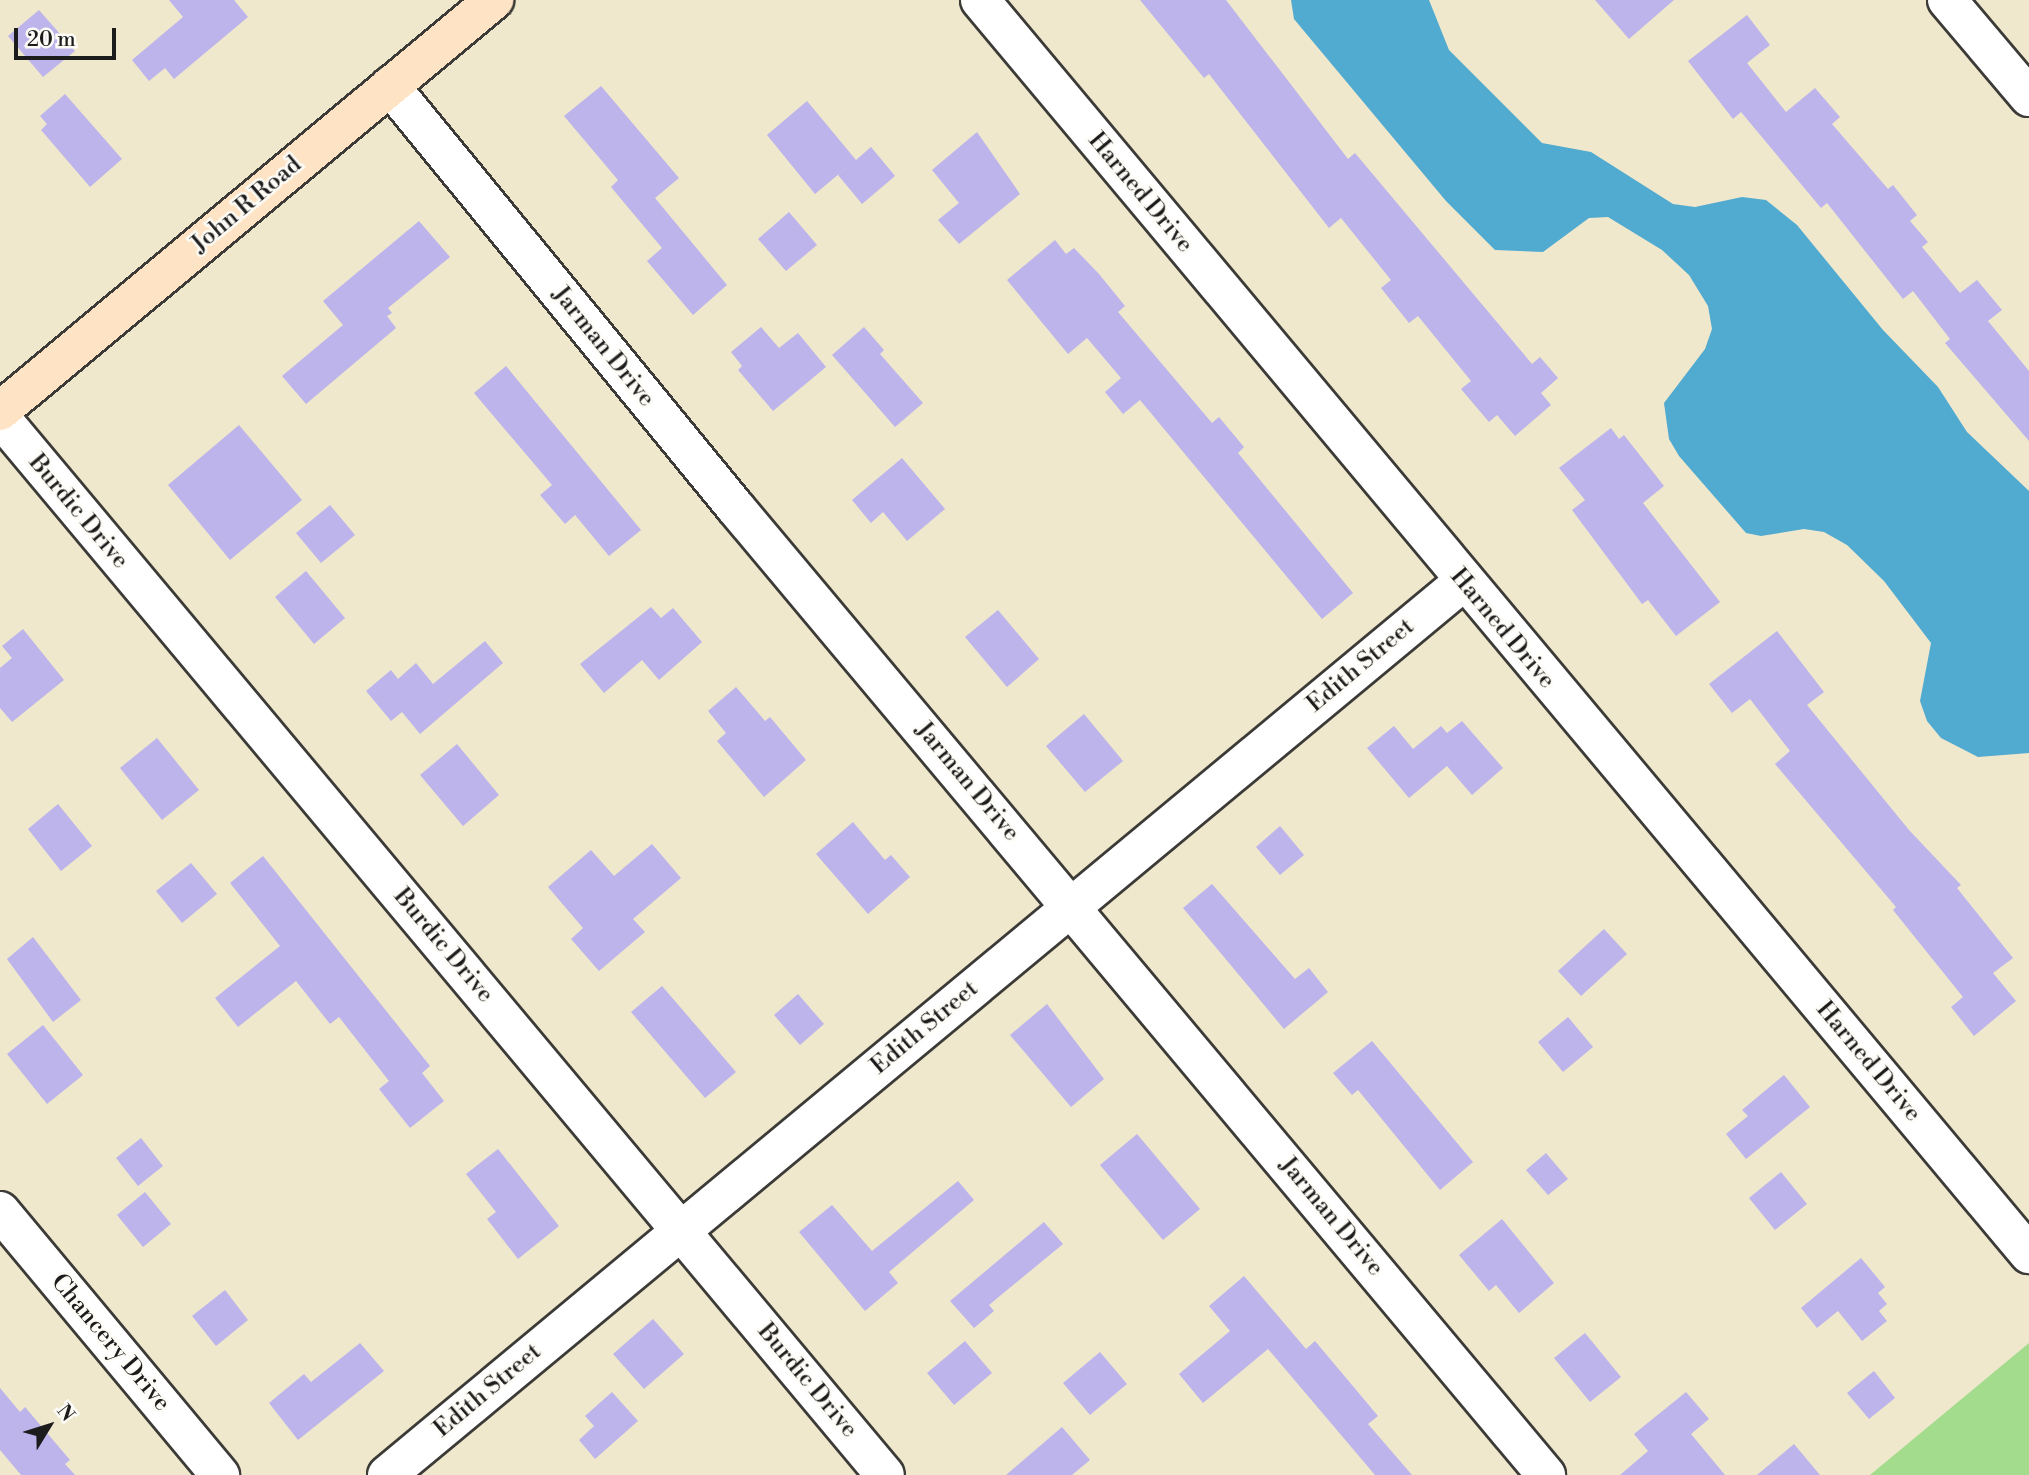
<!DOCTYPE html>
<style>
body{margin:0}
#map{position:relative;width:2029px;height:1475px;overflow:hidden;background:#efe8cd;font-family:"Libre Bodoni",serif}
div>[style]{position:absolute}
.green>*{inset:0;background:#a4dc8e}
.water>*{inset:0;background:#51aacf}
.building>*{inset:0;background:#bcb4ea}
.roads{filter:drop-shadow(2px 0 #3c3b37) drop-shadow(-2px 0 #3c3b37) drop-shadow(0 2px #3c3b37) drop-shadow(0 -2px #3c3b37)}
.minor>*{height:38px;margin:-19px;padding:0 19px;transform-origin:19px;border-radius:19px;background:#fff}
.tertiary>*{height:38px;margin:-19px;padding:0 19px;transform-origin:19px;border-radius:19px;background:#fff}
.secondary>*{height:38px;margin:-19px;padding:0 19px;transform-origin:19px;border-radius:19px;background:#fee4c5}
span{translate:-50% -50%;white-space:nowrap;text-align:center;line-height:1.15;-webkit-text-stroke:5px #fdfcf7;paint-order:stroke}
.street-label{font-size:24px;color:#1c1c1c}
.north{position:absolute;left:14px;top:1391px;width:70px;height:70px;-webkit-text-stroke:5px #fdfcf7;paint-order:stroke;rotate:52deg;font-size:19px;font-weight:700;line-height:28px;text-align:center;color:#1c1c1c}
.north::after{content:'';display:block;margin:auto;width:24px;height:32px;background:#1c1c1c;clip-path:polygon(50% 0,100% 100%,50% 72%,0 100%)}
.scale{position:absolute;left:14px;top:28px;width:102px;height:32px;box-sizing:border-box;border:4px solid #1c1c1c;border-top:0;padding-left:9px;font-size:21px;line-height:24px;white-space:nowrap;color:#1c1c1c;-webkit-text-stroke:5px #fdfcf7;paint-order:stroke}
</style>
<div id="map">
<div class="green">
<i style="clip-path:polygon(2029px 1343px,2029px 1475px,1870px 1475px)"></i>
</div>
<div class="water">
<i style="clip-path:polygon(1291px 0,1429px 0,1449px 50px,1542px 143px,1591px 152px,1673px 204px,1695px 207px,1742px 197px,1766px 200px,1797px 225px,1883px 330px,1938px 387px,1967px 432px,2029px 491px,2029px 753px,1978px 757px,1941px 738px,1927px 721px,1920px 701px,1931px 643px,1884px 581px,1847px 545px,1824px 532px,1804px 529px,1761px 536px,1746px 533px,1679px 456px,1669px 439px,1664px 403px,1705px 349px,1712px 329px,1708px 306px,1689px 275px,1662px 250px,1608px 217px,1589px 218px,1543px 252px,1495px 250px,1446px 201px,1314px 43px,1294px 19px)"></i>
</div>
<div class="building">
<i style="clip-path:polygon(169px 0,234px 0,248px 17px,174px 79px,165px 68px,149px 81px,132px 60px,183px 17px)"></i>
<i style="clip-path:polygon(1140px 0,1226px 0,1348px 159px,1355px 153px,1532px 364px,1540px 357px,1558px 378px,1541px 393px,1551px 405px,1515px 436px,1497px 415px,1489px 422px,1461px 389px,1471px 381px,1418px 316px,1409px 323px,1381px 288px,1391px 280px,1341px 218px,1329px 228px,1209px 74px,1204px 78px)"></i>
<i style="clip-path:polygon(1595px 0,1674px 0,1629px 39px)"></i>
<i style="clip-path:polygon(39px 10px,75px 51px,43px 77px,8px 36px)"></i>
<i style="clip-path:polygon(1747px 15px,1770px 45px,1747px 63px,1786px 112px,1815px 88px,1840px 117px,1832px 124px,1888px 189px,1893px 185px,1917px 215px,1910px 221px,1928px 242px,1922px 247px,1960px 293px,1977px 280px,2002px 310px,1988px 321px,2029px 371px,2029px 441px,1945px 343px,1950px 339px,1913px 291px,1903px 299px,1827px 203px,1821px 208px,1741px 112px,1733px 119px,1688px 61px)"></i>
<i style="clip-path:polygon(601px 86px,679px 178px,655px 198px,727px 285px,693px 315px,647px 261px,662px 248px,611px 187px,618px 180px,564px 116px)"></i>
<i style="clip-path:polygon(65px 94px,122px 159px,90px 187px,41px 130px,47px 124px,40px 116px)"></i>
<i style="clip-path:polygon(807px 101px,856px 160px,871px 147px,895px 176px,862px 204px,838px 175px,852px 163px,815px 194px,767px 135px)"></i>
<i style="clip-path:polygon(977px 132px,1020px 194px,959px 244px,938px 220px,959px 203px,932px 170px)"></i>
<i style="clip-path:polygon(789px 212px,817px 245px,786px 271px,758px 239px)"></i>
<i style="clip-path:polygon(419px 221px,450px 257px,388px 308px,392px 313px,387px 316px,396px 328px,306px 404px,282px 376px,343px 325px,323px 301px)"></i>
<i style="clip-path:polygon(1055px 240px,1066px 254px,1074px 248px,1099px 274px,1125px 306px,1118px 312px,1212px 423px,1219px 417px,1244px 447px,1238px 453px,1353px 593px,1322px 619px,1140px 400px,1123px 414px,1105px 392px,1121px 378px,1087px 338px,1068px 354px,1007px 280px)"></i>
<i style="clip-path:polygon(761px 327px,779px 348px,798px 333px,826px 367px,773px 411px,738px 370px,742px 366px,731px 352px)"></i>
<i style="clip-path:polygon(864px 327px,884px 350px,880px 354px,923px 403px,895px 427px,832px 355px)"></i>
<i style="clip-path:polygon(506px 366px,641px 530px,609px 556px,575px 515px,565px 524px,540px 495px,552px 485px,474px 393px)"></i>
<i style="clip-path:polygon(239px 425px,302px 500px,230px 560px,168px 485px)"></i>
<i style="clip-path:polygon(1611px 428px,1619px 439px,1624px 435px,1664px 486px,1643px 503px,1720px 602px,1676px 636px,1648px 600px,1642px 604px,1572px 510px,1585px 500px,1559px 468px)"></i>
<i style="clip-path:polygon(902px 458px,945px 509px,907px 541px,883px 512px,871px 523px,852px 500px)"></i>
<i style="clip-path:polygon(330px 505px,355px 535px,321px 563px,296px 533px)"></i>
<i style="clip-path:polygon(306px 571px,345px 618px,314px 644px,275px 597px)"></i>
<i style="clip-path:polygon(651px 607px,661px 618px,673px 608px,702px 642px,659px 680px,642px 660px,604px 693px,580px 664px)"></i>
<i style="clip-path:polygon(998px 610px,1039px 659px,1007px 687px,965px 637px)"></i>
<i style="clip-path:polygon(23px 629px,64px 680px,12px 722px,0 708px,0 668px,12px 658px,2px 646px)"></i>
<i style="clip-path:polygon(1777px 631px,1824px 692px,1807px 705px,1909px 830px,1961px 885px,1957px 888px,2013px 958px,1993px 973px,2016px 1001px,1974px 1036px,1951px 1007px,1963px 997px,1893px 910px,1896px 907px,1775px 764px,1790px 751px,1750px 699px,1732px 713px,1709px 684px)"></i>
<i style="clip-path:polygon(485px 641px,503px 663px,420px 734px,402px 712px,391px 721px,366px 691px,391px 670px,398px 679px,416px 663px,433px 684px)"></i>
<i style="clip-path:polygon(736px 687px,765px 721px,770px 717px,806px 760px,764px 797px,717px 741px,726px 733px,708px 711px)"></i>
<i style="clip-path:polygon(1084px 714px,1123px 761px,1085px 792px,1046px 746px)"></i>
<i style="clip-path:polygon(1462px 721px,1503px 768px,1472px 795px,1447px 766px,1409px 798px,1367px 748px,1394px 726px,1413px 749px,1441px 726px,1447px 733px)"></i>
<i style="clip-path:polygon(157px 738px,199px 790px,162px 820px,120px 768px)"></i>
<i style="clip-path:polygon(457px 744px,499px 795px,463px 826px,420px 775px)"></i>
<i style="clip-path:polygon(58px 804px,92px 846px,61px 871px,28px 829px)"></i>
<i style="clip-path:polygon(853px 822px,885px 860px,891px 855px,910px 877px,868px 914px,816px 854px)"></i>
<i style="clip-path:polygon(1280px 826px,1304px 855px,1280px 875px,1256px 847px)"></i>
<i style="clip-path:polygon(652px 844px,681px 878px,633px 919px,645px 932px,599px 971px,571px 939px,583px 928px,548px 887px,591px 850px,614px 876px)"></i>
<i style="clip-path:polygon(263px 856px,430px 1066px,422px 1073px,444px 1101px,410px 1128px,379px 1089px,389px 1081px,339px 1017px,330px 1024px,296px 981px,238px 1027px,215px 998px,280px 946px,230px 883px)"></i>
<i style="clip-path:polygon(191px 863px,217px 894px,182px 923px,156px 891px)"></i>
<i style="clip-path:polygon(1212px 884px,1295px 979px,1309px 968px,1328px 992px,1284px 1029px,1183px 908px)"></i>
<i style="clip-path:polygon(1604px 929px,1627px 954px,1581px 996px,1558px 971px)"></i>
<i style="clip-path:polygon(33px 937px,81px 1000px,53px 1022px,7px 959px)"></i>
<i style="clip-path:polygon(662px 986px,736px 1072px,705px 1098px,631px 1012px)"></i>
<i style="clip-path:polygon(798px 994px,824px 1024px,800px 1045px,774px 1015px)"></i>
<i style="clip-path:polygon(1047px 1004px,1104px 1079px,1071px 1107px,1010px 1035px)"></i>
<i style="clip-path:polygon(1568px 1017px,1593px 1047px,1563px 1072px,1538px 1042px)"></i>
<i style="clip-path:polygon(43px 1025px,83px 1075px,47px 1104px,7px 1054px)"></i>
<i style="clip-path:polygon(1372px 1041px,1473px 1162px,1440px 1190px,1358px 1090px,1352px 1095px,1333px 1073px)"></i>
<i style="clip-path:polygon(1784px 1075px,1810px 1107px,1746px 1159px,1726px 1134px,1748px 1116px,1742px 1110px)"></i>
<i style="clip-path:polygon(1137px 1134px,1200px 1209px,1163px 1240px,1100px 1165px)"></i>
<i style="clip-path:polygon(141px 1138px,163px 1166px,138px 1186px,116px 1158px)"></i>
<i style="clip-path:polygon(498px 1149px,559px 1226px,518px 1259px,487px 1219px,496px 1212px,466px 1174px)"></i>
<i style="clip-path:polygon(1546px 1153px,1568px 1179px,1548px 1195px,1526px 1170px)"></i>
<i style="clip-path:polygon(1781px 1172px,1807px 1204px,1775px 1230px,1749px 1198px)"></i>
<i style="clip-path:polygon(958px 1181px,974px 1200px,889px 1272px,898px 1283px,865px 1311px,799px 1232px,832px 1205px,872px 1251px)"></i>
<i style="clip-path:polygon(145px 1192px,171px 1224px,143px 1247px,117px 1215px)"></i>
<i style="clip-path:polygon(1502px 1219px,1554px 1283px,1519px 1313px,1496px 1285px,1489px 1291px,1459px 1255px)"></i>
<i style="clip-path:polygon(1044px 1222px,1063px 1244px,989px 1305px,994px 1311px,974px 1328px,950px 1301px)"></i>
<i style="clip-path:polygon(1861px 1258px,1885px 1287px,1878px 1293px,1887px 1304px,1879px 1311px,1887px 1321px,1862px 1341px,1838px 1311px,1817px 1328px,1801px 1308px)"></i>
<i style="clip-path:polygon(1244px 1276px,1306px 1349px,1315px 1341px,1378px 1416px,1368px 1424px,1412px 1475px,1375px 1475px,1268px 1349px,1203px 1403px,1179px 1374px,1230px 1331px,1209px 1306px)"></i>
<i style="clip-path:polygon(225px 1290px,248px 1320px,216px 1346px,192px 1316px)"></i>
<i style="clip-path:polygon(653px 1319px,684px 1354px,644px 1389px,613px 1354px)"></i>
<i style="clip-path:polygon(1585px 1333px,1621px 1377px,1590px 1402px,1554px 1358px)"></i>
<i style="clip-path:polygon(965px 1341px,992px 1373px,954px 1405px,927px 1373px)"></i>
<i style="clip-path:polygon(360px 1343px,384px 1371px,298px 1440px,269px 1403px,304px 1374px,311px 1382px)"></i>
<i style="clip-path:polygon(1100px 1352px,1127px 1384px,1090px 1415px,1063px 1383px)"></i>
<i style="clip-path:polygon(1874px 1371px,1895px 1398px,1869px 1419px,1847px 1393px)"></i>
<i style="clip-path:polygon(0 1388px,20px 1412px,25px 1407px,70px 1460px,65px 1464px,75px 1475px,21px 1475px,0 1450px)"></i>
<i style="clip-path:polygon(612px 1392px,638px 1421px,595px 1459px,579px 1440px,594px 1426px,585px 1416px)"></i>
<i style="clip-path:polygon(1686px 1392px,1709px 1419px,1691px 1434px,1725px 1475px,1620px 1475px,1648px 1451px,1634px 1434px)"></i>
<i style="clip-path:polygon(1062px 1427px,1090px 1460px,1072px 1475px,1006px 1475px)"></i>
<i style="clip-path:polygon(1794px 1444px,1820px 1475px,1757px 1475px)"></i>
</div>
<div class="roads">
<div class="minor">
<i style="left:980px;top:0;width:1635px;rotate:50.09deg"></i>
<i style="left:390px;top:86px;width:544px;rotate:50.67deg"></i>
<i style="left:735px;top:507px;width:1263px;rotate:50.04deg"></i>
<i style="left:0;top:417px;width:1379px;rotate:50.09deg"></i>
<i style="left:0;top:1211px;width:344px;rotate:50.2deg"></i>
<i style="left:387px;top:1475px;width:1398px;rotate:-39.69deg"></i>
</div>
<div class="tertiary">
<i style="left:1947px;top:0;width:127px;rotate:49.8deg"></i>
</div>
<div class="secondary">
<i style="left:0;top:411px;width:643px;rotate:-39.76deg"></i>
</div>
</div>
<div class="street-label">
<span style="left:1140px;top:193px;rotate:50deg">Harned Drive</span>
<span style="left:247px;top:205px;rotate:-40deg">John R Road</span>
<span style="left:603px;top:347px;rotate:51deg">Jarman Drive</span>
<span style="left:78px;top:512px;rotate:50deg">Burdic Drive</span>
<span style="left:1502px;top:629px;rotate:50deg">Harned Drive</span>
<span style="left:1361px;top:666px;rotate:-40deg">Edith Street</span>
<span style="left:967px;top:782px;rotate:50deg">Jarman Drive</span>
<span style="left:443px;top:946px;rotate:50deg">Burdic Drive</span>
<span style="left:925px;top:1028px;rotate:-40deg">Edith Street</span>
<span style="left:1868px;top:1062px;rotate:50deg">Harned Drive</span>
<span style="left:1331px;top:1217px;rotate:50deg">Jarman Drive</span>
<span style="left:110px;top:1343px;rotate:50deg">Chancery Drive</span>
<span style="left:807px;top:1381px;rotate:50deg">Burdic Drive</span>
<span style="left:488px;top:1391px;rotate:-40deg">Edith Street</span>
</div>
<div class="north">N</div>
<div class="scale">20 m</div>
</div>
